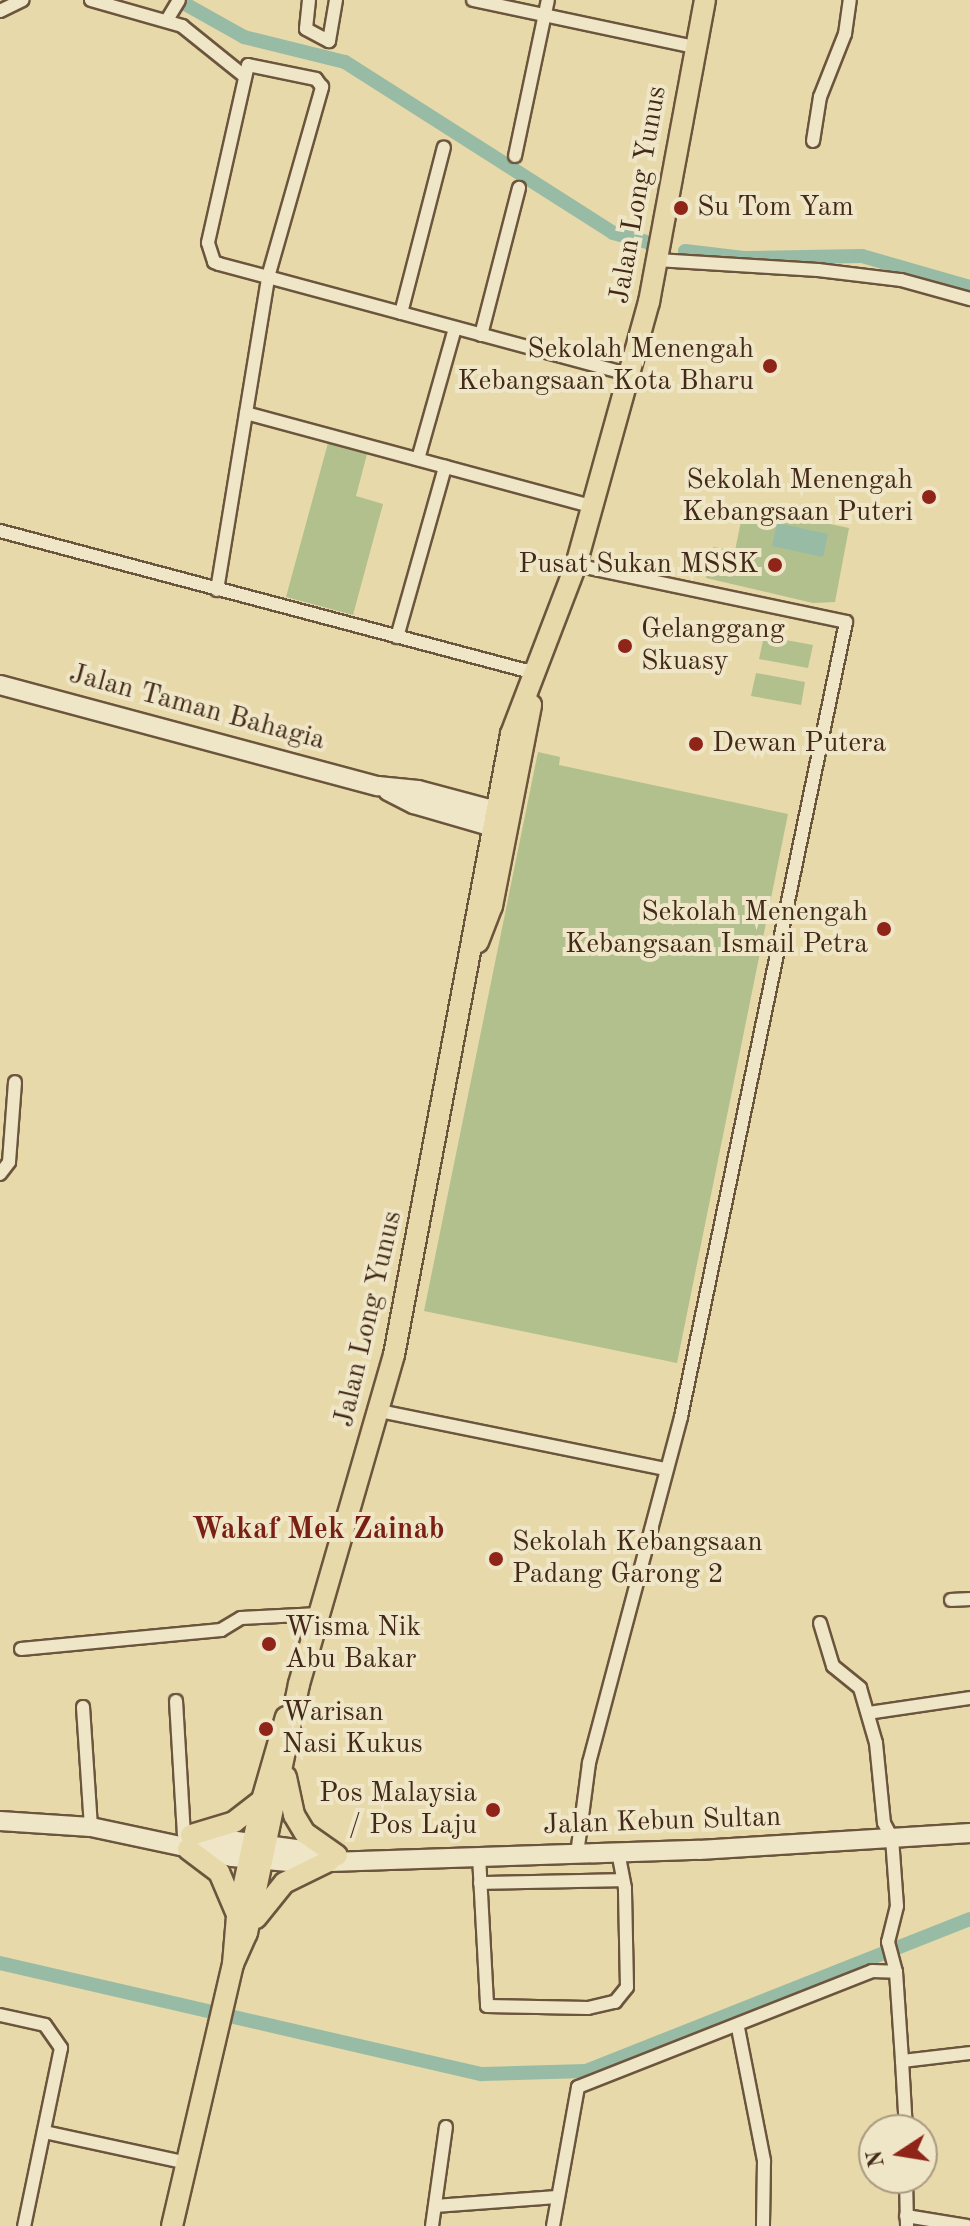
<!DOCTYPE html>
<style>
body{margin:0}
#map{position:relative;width:970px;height:2226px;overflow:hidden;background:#e7d9a9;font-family:"Old Standard TT",serif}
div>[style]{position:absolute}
.green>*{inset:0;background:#b1c08c}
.water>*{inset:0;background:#97bba4}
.canal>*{height:14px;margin:-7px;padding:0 7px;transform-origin:7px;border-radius:7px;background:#97bba4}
.roads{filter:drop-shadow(2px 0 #6c553d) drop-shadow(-2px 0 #6c553d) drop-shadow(0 2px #6c553d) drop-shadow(0 -2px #6c553d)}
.minor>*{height:12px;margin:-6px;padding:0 6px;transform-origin:6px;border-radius:6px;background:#efe6c7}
.secondary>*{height:18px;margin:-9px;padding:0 9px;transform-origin:9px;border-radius:9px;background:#efe6c7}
.primary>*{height:20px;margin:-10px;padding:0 10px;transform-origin:10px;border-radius:10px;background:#e7d9a9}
.dots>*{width:22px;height:22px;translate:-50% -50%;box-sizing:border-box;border:4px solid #efe6c7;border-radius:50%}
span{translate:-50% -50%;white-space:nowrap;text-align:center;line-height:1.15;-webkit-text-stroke:8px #efe6c7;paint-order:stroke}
.street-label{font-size:28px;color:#432919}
.poi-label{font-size:28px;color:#432919}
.left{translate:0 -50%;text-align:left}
.right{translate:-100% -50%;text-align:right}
.neighbourhood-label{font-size:30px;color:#7a1f14;font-weight:700}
.north{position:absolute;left:858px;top:2114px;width:80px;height:80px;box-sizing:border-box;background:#efe6c7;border:2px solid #aa9a81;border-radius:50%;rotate:258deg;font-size:22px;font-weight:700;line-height:32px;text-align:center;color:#432919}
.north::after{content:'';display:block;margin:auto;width:28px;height:36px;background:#8f2418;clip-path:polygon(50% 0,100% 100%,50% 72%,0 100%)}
</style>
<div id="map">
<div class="green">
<i style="clip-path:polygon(328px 443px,367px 454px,356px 496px,383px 504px,353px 615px,286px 597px)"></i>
<i style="clip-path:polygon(744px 506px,849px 528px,835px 602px,813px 603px,706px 578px,713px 547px,735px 551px)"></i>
<i style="clip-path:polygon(764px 636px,813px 645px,808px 668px,759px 659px)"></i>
<i style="clip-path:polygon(756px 673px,805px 682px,801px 705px,751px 696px)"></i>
<i style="clip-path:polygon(538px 752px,560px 757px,559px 765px,788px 814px,677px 1363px,424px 1311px)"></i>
</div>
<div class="water">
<i style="clip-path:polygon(777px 523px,828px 534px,823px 557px,772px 546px)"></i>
</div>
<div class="canal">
<i style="left:178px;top:0;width:76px;rotate:29.3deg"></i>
<i style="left:244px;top:37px;width:104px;rotate:13.9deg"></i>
<i style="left:345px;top:62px;width:318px;rotate:32.5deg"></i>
<i style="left:613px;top:233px;width:35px;rotate:15deg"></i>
<i style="left:685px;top:251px;width:59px;rotate:6.8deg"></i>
<i style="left:744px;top:258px;width:118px;rotate:-1deg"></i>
<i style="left:862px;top:256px;width:112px;rotate:16deg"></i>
<i style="left:0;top:1963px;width:495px;rotate:13deg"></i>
<i style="left:482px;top:2074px;width:104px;rotate:-1.7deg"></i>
<i style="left:586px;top:2071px;width:413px;rotate:-21.6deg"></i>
</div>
<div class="roads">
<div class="minor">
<i style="left:91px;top:0;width:95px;rotate:15.9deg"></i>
<i style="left:182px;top:26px;width:78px;rotate:38.8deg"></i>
<i style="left:309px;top:0;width:29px;rotate:96deg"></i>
<i style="left:306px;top:29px;width:26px;rotate:28deg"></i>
<i style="left:329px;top:41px;width:42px;rotate:-80.3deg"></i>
<i style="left:473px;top:0;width:227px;rotate:12deg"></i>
<i style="left:0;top:11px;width:25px;rotate:-26deg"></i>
<i style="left:167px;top:20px;width:23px;rotate:-59deg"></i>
<i style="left:813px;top:141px;width:45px;rotate:-81deg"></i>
<i style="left:820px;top:97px;width:68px;rotate:-68.4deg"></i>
<i style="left:845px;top:34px;width:34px;rotate:-82deg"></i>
<i style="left:515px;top:156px;width:159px;rotate:-78.1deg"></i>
<i style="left:657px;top:260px;width:161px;rotate:3.6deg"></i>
<i style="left:818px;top:270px;width:84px;rotate:6.9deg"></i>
<i style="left:901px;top:280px;width:72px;rotate:15.4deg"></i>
<i style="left:401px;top:313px;width:171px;rotate:-75.5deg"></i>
<i style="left:481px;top:335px;width:152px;rotate:-75.5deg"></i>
<i style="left:246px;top:413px;width:360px;rotate:15.1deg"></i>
<i style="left:418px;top:459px;width:136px;rotate:-74.2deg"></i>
<i style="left:0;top:531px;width:554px;rotate:14.86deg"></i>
<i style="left:576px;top:565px;width:276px;rotate:11.9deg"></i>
<i style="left:846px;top:622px;width:812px;rotate:101.73deg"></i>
<i style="left:681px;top:1417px;width:358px;rotate:104.9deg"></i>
<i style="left:589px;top:1763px;width:92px;rotate:97.5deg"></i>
<i style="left:217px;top:590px;width:317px;rotate:-80.7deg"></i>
<i style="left:268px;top:277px;width:198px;rotate:-74.1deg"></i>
<i style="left:322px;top:87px;width:10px;rotate:-127deg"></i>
<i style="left:316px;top:79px;width:69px;rotate:-168.4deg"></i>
<i style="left:248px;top:65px;width:182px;rotate:102.7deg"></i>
<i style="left:208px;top:243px;width:20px;rotate:72deg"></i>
<i style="left:214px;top:262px;width:5px;rotate:22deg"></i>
<i style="left:219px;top:264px;width:51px;rotate:14.9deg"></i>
<i style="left:268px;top:277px;width:375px;rotate:15.1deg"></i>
<i style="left:397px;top:637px;width:177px;rotate:-74.2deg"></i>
<i style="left:0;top:1174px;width:15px;rotate:-53deg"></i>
<i style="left:9px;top:1162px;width:80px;rotate:-85.7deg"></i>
<i style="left:380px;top:1411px;width:292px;rotate:11.5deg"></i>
<i style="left:951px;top:1600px;width:19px;rotate:-3deg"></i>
<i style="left:820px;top:1623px;width:45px;rotate:73.2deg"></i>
<i style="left:833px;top:1666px;width:35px;rotate:39deg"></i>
<i style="left:860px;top:1688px;width:57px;rotate:73.8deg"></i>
<i style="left:876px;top:1743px;width:80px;rotate:84.3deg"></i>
<i style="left:884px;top:1823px;width:17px;rotate:62deg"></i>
<i style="left:892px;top:1838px;width:68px;rotate:85.8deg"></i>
<i style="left:897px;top:1906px;width:37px;rotate:104deg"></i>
<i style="left:888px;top:1942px;width:31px;rotate:75deg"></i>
<i style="left:896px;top:1972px;width:89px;rotate:86.1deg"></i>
<i style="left:21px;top:1649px;width:201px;rotate:-5.4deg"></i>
<i style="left:221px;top:1630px;width:23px;rotate:-31deg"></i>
<i style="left:241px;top:1618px;width:78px;rotate:-2.9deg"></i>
<i style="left:176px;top:1701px;width:134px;rotate:86.6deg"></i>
<i style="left:83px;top:1707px;width:120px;rotate:86.2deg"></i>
<i style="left:868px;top:1713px;width:103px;rotate:-8.4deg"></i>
<i style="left:479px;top:1856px;width:150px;rotate:86.9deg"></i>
<i style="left:487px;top:2006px;width:101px;rotate:1.1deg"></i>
<i style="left:588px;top:2008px;width:28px;rotate:-13deg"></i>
<i style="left:615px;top:2002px;width:19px;rotate:-51deg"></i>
<i style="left:627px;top:1987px;width:99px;rotate:-91.2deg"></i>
<i style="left:625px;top:1888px;width:36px;rotate:-101deg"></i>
<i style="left:480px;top:1883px;width:143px;rotate:-1.2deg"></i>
<i style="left:0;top:2015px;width:46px;rotate:12.5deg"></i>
<i style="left:45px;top:2025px;width:28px;rotate:55deg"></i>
<i style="left:61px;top:2048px;width:182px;rotate:101.7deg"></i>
<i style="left:738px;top:2028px;width:136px;rotate:78.9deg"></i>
<i style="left:764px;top:2161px;width:65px;rotate:90.9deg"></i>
<i style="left:906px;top:2130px;width:69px;rotate:-93.3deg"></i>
<i style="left:902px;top:2061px;width:68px;rotate:-6.7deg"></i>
<i style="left:44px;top:2132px;width:146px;rotate:12.2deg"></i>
<i style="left:906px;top:2178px;width:48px;rotate:88.8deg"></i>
<i style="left:435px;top:2206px;width:122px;rotate:-4.2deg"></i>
<i style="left:906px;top:2216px;width:62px;rotate:9.3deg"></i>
<i style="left:432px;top:2226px;width:100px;rotate:-82deg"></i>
<i style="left:553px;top:2226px;width:141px;rotate:-79.8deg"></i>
<i style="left:578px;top:2087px;width:316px;rotate:-21.5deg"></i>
<i style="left:872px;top:1971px;width:24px;rotate:2deg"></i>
</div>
<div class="secondary">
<i style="left:0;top:685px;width:391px;rotate:15deg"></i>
<i style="left:378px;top:786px;width:40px;rotate:5.7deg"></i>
<i style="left:418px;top:790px;width:93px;rotate:14.9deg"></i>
<i style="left:388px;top:791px;width:29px;rotate:27deg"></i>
<i style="left:414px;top:804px;width:97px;rotate:16.2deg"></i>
<i style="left:0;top:1821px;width:91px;rotate:3.8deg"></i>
<i style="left:91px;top:1827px;width:144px;rotate:12deg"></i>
<i style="left:232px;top:1857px;width:68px;rotate:5deg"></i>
<i style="left:300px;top:1863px;width:399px;rotate:-1.9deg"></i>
<i style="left:699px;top:1850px;width:272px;rotate:-3.6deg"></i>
<i style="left:192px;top:1835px;width:142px;rotate:7.7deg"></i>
</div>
<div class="primary">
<i style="left:478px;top:942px;width:39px;rotate:-69deg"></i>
<i style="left:492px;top:906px;width:205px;rotate:-79deg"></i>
<i style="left:286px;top:1777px;width:39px;rotate:78deg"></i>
<i style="left:294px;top:1815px;width:21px;rotate:59deg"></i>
<i style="left:305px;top:1833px;width:39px;rotate:35deg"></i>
<i style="left:191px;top:1835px;width:45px;rotate:-16.8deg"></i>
<i style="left:234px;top:1822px;width:36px;rotate:-38deg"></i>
<i style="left:188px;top:1849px;width:39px;rotate:37deg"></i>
<i style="left:219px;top:1872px;width:43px;rotate:67deg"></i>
<i style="left:256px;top:1918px;width:45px;rotate:-51.3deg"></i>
<i style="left:284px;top:1883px;width:50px;rotate:-26.1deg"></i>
<i style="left:233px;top:1964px;width:34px;rotate:-66deg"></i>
<i style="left:247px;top:1933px;width:254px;rotate:-78.2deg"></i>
<i style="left:299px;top:1684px;width:342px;rotate:-73.9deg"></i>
<i style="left:394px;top:1355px;width:632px;rotate:-79.33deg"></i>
<i style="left:511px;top:734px;width:181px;rotate:-69deg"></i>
<i style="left:576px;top:565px;width:273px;rotate:-74.5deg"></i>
<i style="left:649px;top:302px;width:307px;rotate:-79.5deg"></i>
<i style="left:172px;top:2226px;width:269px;rotate:-76.9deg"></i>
<i style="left:233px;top:1964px;width:48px;rotate:-85.2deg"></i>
<i style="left:237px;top:1916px;width:119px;rotate:-77.8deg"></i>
<i style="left:262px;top:1800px;width:86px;rotate:-73.9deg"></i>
</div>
</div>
<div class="dots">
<i style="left:681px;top:208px;background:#8f2418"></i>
<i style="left:770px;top:366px;background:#8f2418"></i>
<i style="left:929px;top:497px;background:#8f2418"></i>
<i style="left:775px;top:565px;background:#8f2418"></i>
<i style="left:625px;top:646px;background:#8f2418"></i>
<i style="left:696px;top:744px;background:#8f2418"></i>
<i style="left:884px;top:929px;background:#8f2418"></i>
<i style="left:496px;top:1559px;background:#8f2418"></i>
<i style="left:269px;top:1644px;background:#8f2418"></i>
<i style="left:266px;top:1729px;background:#8f2418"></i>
<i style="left:493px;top:1810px;background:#8f2418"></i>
</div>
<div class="street-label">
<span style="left:639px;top:195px;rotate:-80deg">Jalan Long Yunus</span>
<span style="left:197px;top:708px;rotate:15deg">Jalan Taman Bahagia</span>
<span style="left:369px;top:1319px;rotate:-77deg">Jalan Long Yunus</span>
<span style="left:662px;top:1822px;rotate:-2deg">Jalan Kebun Sultan</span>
</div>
<div class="poi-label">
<span class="left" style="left:697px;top:208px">Su Tom Yam</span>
<span class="right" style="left:754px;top:366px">Sekolah Menengah<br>Kebangsaan Kota Bharu</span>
<span class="right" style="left:913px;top:497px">Sekolah Menengah<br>Kebangsaan Puteri</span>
<span class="right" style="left:759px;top:565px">Pusat Sukan MSSK</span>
<span class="left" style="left:641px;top:646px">Gelanggang<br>Skuasy</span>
<span class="left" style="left:712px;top:744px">Dewan Putera</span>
<span class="right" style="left:868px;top:929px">Sekolah Menengah<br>Kebangsaan Ismail Petra</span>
<span class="left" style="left:512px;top:1559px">Sekolah Kebangsaan<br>Padang Garong 2</span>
<span class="left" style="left:285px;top:1644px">Wisma Nik<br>Abu Bakar</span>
<span class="left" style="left:282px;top:1729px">Warisan<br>Nasi Kukus</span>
<span class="right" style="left:477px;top:1810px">Pos Malaysia<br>/ Pos Laju</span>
</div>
<div class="neighbourhood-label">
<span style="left:318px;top:1530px">Wakaf Mek Zainab</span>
</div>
<div class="north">N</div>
</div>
